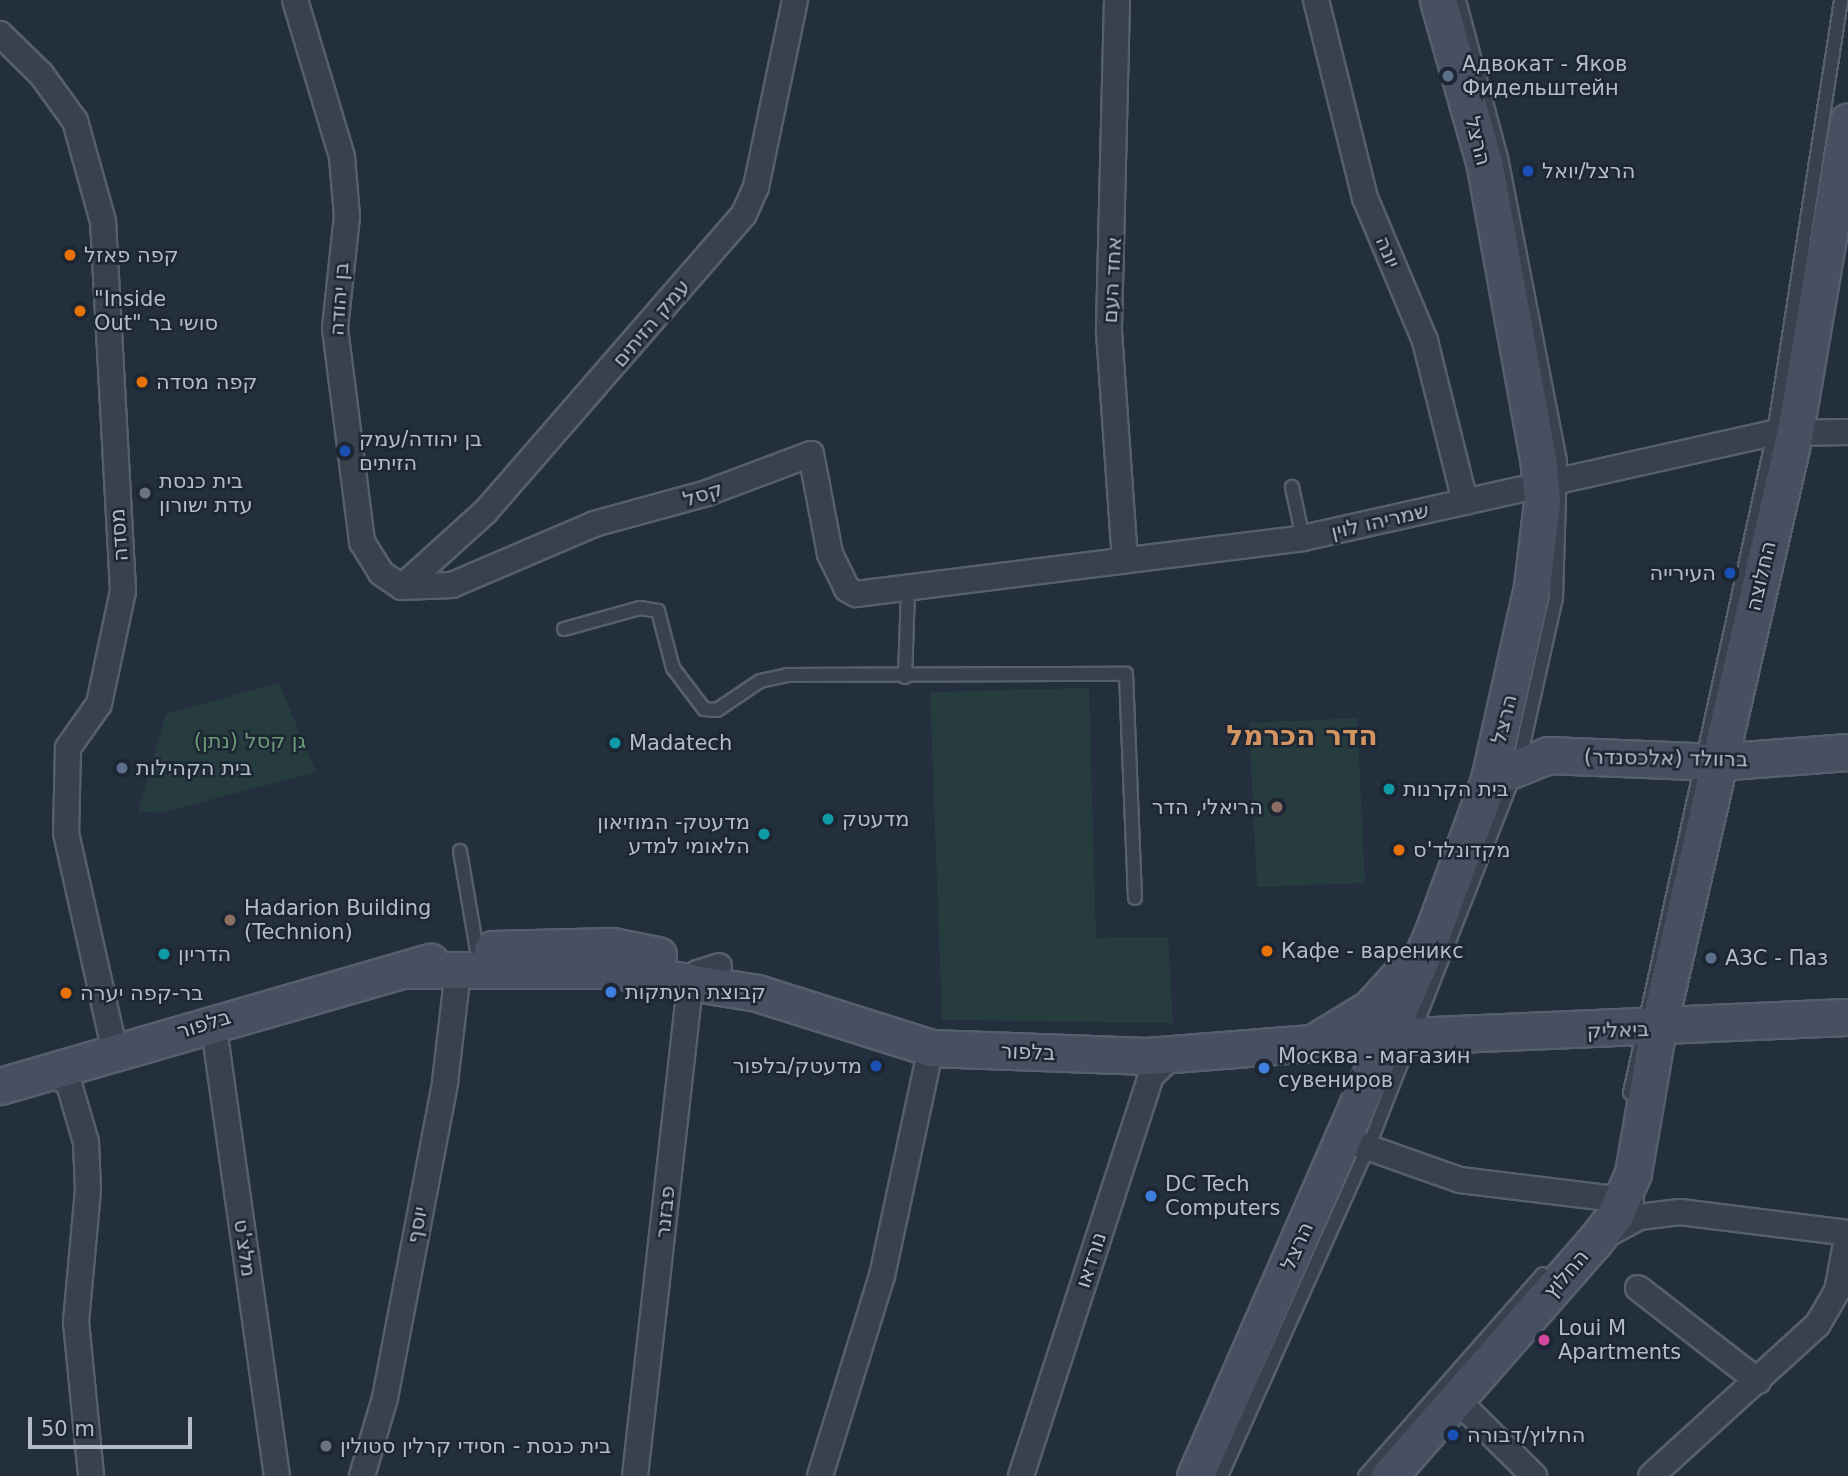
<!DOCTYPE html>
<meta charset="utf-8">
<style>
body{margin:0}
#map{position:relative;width:1848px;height:1476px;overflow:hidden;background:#242f3e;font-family:"DejaVu Sans",Heebo,sans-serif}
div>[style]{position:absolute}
.green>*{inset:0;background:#263c3f}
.roads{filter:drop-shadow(2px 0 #565f6c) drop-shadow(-2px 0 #565f6c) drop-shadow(0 2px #565f6c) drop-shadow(0 -2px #565f6c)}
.lane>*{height:12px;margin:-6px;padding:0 6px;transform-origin:6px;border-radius:6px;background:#38414e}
.street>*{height:24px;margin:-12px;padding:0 12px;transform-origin:12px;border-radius:12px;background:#38414e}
.secondary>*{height:35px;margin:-17.5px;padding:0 17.5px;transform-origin:17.5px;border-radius:17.5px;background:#465061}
.dots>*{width:19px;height:19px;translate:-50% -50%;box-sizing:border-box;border:4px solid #1d2633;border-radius:50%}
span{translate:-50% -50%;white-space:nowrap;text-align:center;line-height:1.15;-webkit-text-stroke:5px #1d2633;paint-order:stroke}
.poi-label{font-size:21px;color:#b4bcc9}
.left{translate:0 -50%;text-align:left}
.right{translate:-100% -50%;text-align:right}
.street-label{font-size:21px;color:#b4bcc9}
.park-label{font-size:21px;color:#6b9a76}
.district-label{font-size:28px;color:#d59563;font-weight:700}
.scale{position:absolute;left:28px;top:1417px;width:164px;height:32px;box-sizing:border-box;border:4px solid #b4bcc9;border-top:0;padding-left:9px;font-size:21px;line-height:24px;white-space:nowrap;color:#b4bcc9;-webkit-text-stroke:5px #1d2633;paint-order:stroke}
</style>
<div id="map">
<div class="green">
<i style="clip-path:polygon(279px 683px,316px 772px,161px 813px,138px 812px,166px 714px)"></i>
<i style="clip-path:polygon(1089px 688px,1096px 938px,1168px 937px,1173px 1023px,942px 1020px,930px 692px)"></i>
<i style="clip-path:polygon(1357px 718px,1365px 883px,1257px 887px,1249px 723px)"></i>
</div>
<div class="roads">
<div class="lane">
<i style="left:1292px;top:487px;width:52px;rotate:77.8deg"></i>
<i style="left:564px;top:629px;width:79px;rotate:-15.4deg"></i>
<i style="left:640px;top:608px;width:18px;rotate:9deg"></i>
<i style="left:658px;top:611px;width:59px;rotate:75.3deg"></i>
<i style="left:673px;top:668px;width:51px;rotate:52.9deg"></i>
<i style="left:704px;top:709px;width:13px;rotate:4deg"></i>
<i style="left:717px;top:710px;width:52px;rotate:-34deg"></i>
<i style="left:760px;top:681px;width:29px;rotate:-12deg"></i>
<i style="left:788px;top:675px;width:338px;rotate:-0.2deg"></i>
<i style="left:1126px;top:674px;width:224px;rotate:87.7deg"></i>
<i style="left:905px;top:677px;width:87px;rotate:-88deg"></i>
<i style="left:460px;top:851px;width:100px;rotate:80.3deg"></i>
<i style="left:1630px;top:1093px;width:676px;rotate:-77.69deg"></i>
<i style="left:1774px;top:433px;width:438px;rotate:-81.2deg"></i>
<i style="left:1221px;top:1476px;width:359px;rotate:-65.9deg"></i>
<i style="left:1368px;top:1148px;width:414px;rotate:-68.6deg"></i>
<i style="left:1519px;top:763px;width:169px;rotate:-77.4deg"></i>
<i style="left:1556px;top:598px;width:137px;rotate:-88.3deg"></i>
<i style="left:1560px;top:461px;width:309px;rotate:-101deg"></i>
<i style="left:1501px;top:158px;width:163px;rotate:-104.9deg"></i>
<i style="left:1365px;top:1476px;width:269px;rotate:-48.6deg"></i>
</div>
<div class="street">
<i style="left:295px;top:0;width:164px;rotate:73.3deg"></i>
<i style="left:342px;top:157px;width:59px;rotate:85.2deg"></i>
<i style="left:347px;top:216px;width:113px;rotate:96.1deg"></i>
<i style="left:335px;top:328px;width:216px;rotate:82.8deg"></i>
<i style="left:362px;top:542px;width:36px;rotate:58deg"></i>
<i style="left:381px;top:573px;width:25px;rotate:34deg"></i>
<i style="left:402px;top:587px;width:50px;rotate:-2.3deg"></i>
<i style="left:452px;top:585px;width:155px;rotate:-23.2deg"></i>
<i style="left:594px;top:524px;width:117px;rotate:-15.3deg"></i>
<i style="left:707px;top:493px;width:111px;rotate:-20.6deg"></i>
<i style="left:811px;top:454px;width:102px;rotate:79.2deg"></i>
<i style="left:830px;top:554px;width:39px;rotate:64deg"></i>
<i style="left:847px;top:589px;width:10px;rotate:29deg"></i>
<i style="left:856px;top:594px;width:450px;rotate:-7.1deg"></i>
<i style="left:1303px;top:538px;width:483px;rotate:-12.6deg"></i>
<i style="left:1774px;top:433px;width:74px;rotate:-0.8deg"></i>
<i style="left:1117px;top:0;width:332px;rotate:91.4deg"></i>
<i style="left:1109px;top:332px;width:229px;rotate:86deg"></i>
<i style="left:1316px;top:0;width:204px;rotate:76.1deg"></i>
<i style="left:1365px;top:198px;width:155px;rotate:67.2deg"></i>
<i style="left:1425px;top:341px;width:166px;rotate:76deg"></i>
<i style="left:0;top:34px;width:57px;rotate:44.3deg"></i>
<i style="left:41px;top:74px;width:58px;rotate:54.1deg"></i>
<i style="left:75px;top:121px;width:104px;rotate:74.4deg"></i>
<i style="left:103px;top:221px;width:371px;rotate:86.9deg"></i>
<i style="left:123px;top:591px;width:116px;rotate:102deg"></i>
<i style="left:99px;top:704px;width:54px;rotate:125.2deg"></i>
<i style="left:68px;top:748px;width:85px;rotate:91.3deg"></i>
<i style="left:66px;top:833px;width:224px;rotate:77.4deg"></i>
<i style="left:402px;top:587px;width:113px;rotate:-42.1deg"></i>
<i style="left:486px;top:511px;width:393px;rotate:-49deg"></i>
<i style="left:744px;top:214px;width:30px;rotate:-66deg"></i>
<i style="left:756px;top:187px;width:191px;rotate:-78.2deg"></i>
<i style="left:213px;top:1021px;width:459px;rotate:82deg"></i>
<i style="left:51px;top:1073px;width:21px;rotate:31deg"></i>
<i style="left:69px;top:1084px;width:60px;rotate:73.7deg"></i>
<i style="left:86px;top:1142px;width:48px;rotate:87.6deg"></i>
<i style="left:88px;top:1190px;width:133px;rotate:95.2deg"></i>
<i style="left:76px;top:1322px;width:155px;rotate:84.4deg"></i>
<i style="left:1344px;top:1139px;width:123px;rotate:19.5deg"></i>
<i style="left:1460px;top:1180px;width:172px;rotate:7deg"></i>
<i style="left:1604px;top:1236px;width:40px;rotate:-28deg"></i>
<i style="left:1639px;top:1217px;width:41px;rotate:-7deg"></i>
<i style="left:1680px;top:1212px;width:169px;rotate:7.1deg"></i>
<i style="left:1848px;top:1233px;width:59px;rotate:100.7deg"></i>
<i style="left:1837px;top:1291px;width:39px;rotate:120deg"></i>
<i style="left:1817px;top:1325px;width:224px;rotate:137.7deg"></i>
<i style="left:1638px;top:1288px;width:152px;rotate:37.8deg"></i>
<i style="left:1456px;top:1399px;width:110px;rotate:44.6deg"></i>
<i style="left:362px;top:1476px;width:81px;rotate:-73.6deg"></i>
<i style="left:385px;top:1398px;width:322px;rotate:-79.2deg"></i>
<i style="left:445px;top:1082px;width:111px;rotate:-83.3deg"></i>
<i style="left:635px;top:1476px;width:496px;rotate:-83.6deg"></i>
<i style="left:690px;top:983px;width:13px;rotate:-51deg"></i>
<i style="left:698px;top:973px;width:22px;rotate:-18deg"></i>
<i style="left:820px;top:1476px;width:209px;rotate:-72.8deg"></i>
<i style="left:882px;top:1276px;width:233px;rotate:-77.9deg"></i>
<i style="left:1021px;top:1476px;width:421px;rotate:-72deg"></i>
<i style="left:1151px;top:1076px;width:30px;rotate:-44deg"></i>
</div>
<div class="secondary">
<i style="left:1489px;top:779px;width:64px;rotate:-22.1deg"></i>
<i style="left:1548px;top:755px;width:169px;rotate:2.4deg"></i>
<i style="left:1717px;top:762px;width:131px;rotate:-4.4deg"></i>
<i style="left:492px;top:949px;width:120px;rotate:-1.4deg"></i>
<i style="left:612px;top:946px;width:47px;rotate:11.1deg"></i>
<i style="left:410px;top:970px;width:205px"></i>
<i style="left:615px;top:970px;width:144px;rotate:9.2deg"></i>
<i style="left:757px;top:993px;width:182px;rotate:17.5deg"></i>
<i style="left:931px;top:1048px;width:216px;rotate:2.1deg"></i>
<i style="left:1147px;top:1056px;width:242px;rotate:-4.5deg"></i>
<i style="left:1388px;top:1037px;width:460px;rotate:-2.5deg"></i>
<i style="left:1319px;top:1039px;width:60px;rotate:-31.3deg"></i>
<i style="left:1370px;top:1008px;width:55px;rotate:-47.9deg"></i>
<i style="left:0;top:1086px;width:448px;rotate:-16.1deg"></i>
<i style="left:1195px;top:1476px;width:592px;rotate:-66.38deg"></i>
<i style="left:1432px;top:934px;width:165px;rotate:-69.8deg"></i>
<i style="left:1489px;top:779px;width:198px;rotate:-77.4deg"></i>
<i style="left:1532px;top:586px;width:85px;rotate:-83.2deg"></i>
<i style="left:1542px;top:502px;width:38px;rotate:-95deg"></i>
<i style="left:1539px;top:464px;width:307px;rotate:-100.3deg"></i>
<i style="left:1484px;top:162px;width:168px;rotate:-105.9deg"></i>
<i style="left:1389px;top:1476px;width:311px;rotate:-48.8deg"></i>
<i style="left:1594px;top:1242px;width:34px;rotate:-52deg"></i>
<i style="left:1615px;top:1215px;width:46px;rotate:-66.8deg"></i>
<i style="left:1633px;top:1173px;width:146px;rotate:-80.2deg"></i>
<i style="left:1658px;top:1029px;width:613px;rotate:-77.1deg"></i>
<i style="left:1795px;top:431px;width:314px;rotate:-80.3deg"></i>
</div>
</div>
<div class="dots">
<i style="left:1448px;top:76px;background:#5c6f8a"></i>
<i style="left:1528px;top:171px;background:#1a4fb4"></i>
<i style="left:70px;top:255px;background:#e8710a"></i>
<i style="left:80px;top:311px;background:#e8710a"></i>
<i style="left:142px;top:382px;background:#e8710a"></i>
<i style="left:345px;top:451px;background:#1a4fb4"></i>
<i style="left:145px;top:493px;background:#6b7280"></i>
<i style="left:1730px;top:573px;background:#1a4fb4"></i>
<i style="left:615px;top:743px;background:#0f9aa8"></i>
<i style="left:122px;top:768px;background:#5c6f8a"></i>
<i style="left:1389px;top:789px;background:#0f9aa8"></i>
<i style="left:1277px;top:807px;background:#8d6e63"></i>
<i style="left:828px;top:819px;background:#0f9aa8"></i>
<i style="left:764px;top:834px;background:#0f9aa8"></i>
<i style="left:1399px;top:850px;background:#e8710a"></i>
<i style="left:230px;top:920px;background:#8d6e63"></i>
<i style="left:1267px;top:951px;background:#e8710a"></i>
<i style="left:164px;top:954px;background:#0f9aa8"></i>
<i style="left:1711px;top:958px;background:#5c6f8a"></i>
<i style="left:611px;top:992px;background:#3f7fe0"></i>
<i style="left:66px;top:993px;background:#e8710a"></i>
<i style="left:876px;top:1066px;background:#1a4fb4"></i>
<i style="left:1264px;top:1068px;background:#3f7fe0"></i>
<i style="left:1151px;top:1196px;background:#3f7fe0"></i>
<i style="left:1544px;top:1340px;background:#d1479c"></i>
<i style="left:1453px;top:1435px;background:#1a4fb4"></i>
<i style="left:326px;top:1446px;background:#6b7280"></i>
</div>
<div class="poi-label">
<span class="left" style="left:1462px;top:76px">Адвокат - Яков<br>Фидельштейн</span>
<span class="left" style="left:1542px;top:171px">הרצל/יואל</span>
<span class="left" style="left:84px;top:255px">קפה פאזל</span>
<span class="left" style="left:94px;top:311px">"Inside<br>Out" סושי בר</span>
<span class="left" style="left:156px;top:382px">קפה מסדה</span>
<span class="left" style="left:359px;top:451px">בן יהודה/עמק<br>הזיתים</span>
<span class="left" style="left:159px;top:493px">בית כנסת<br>עדת ישורון</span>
<span class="right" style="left:1716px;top:573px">העירייה</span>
<span class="left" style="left:629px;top:743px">Madatech</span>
<span class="left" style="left:136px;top:768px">בית הקהילות</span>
<span class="left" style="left:1403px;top:789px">בית הקרנות</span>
<span class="right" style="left:1263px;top:807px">הריאלי, הדר</span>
<span class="left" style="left:842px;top:819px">מדעטק</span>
<span class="right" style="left:750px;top:834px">מדעטק- המוזיאון<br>הלאומי למדע</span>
<span class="left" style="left:1413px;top:850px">מקדונלד'ס</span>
<span class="left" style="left:244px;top:920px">Hadarion Building<br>(Technion)</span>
<span class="left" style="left:1281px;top:951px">Кафе - вареникс</span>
<span class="left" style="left:178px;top:954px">הדריון</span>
<span class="left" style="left:1725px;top:958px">АЗС - Паз</span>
<span class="left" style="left:625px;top:992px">קבוצת העתקות</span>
<span class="left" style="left:80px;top:993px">בר-קפה יערה</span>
<span class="left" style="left:1278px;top:1068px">Москва - магазин<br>сувениров</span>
<span class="right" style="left:862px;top:1066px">מדעטק/בלפור</span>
<span class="left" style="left:1165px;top:1196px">DC Tech<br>Computers</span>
<span class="left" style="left:1558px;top:1340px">Loui M<br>Apartments</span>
<span class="left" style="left:1467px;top:1435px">החלוץ/דבורה</span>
<span class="left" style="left:340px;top:1446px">בית כנסת - חסידי קרלין סטולין</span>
</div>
<div class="street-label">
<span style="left:1478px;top:141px;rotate:76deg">הרצל</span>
<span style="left:1388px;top:252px;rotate:67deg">יונה</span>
<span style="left:1112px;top:280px;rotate:-87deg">אחד העם</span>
<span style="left:339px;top:299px;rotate:-86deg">בן יהודה</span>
<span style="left:651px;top:323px;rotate:-50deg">עמק הזיתים</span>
<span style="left:703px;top:494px;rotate:-18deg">קסל</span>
<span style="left:1380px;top:521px;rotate:-13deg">שמריהו לוין</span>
<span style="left:119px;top:535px;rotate:-94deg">מסדה</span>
<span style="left:1761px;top:576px;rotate:-77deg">החלוצה</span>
<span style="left:1504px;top:719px;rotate:-76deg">הרצל</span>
<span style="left:1666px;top:758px;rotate:1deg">ברוולד (אלכסנדר)</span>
<span style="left:204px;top:1024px;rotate:-17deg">בלפור</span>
<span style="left:1618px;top:1030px;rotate:-2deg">ביאליק</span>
<span style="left:1028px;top:1052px;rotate:2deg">בלפור</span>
<span style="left:665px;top:1212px;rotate:-84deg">פבזנר</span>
<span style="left:417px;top:1225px;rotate:-79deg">יוסף</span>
<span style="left:1297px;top:1246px;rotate:-66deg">הרצל</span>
<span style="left:245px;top:1248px;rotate:82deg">מלצ'ט</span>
<span style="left:1091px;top:1260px;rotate:-72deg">נורדאו</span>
<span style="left:1566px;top:1274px;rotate:-49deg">החלוץ</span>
</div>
<div class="park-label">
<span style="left:250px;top:741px">גן קסל (נתן)</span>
</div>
<div class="district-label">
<span style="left:1302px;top:736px">הדר הכרמל</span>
</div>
<div class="scale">50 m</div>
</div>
